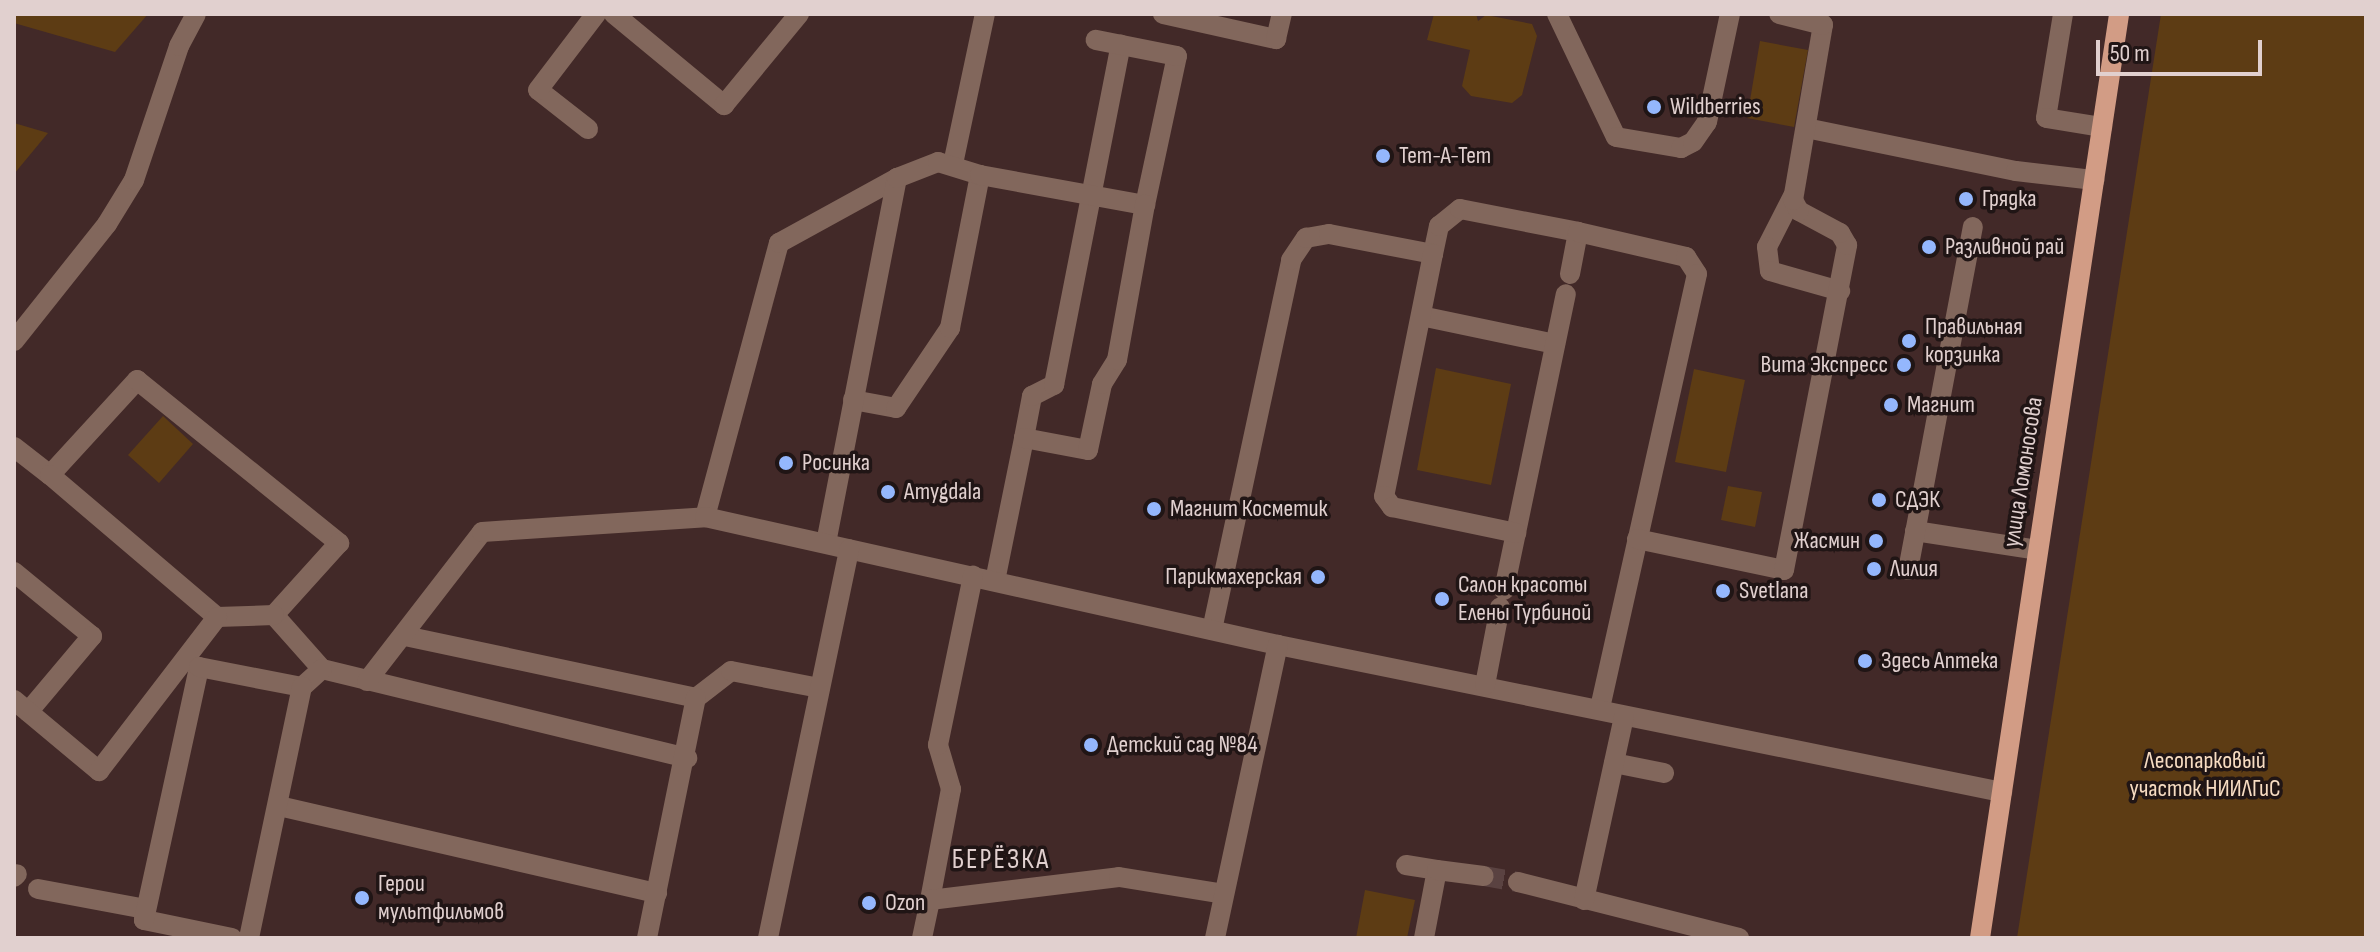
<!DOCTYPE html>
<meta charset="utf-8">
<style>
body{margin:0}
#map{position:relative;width:2380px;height:952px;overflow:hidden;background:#422928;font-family:"Sofia Sans Condensed",sans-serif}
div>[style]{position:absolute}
.green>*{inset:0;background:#5d3c14}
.minor-tunnel>*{height:20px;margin-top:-10px;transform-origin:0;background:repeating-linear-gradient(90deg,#5a4241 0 20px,transparent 0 30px)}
.minor>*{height:20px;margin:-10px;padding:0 10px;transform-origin:10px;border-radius:10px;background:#82675c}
.major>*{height:20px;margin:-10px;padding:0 10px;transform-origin:10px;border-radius:10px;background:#d29c85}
.dots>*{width:22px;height:22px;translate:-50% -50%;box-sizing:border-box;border:4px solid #201515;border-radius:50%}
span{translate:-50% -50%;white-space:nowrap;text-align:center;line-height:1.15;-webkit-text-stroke:7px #201515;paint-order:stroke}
.poi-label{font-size:24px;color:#e1d0cf}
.left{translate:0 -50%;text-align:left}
.right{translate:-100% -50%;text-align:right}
.street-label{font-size:24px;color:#e1d0cf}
.park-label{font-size:24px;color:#f7dcc2}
.quarter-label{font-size:28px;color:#e1d0cf;letter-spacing:2px}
.frame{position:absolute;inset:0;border:16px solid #e1d0cf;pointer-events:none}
.scale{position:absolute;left:2096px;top:40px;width:166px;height:36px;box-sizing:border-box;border:4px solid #e1d0cf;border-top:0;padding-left:10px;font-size:24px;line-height:28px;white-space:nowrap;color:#e1d0cf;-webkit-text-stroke:6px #201515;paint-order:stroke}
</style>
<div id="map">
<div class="green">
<i style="clip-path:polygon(14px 14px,148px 14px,115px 52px,14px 23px)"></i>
<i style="clip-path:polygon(1434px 14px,1476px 14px,1478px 21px,1486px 15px,1532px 24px,1537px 36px,1522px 95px,1512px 103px,1471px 96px,1462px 86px,1470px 50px,1427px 40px)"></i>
<i style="clip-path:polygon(2161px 14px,2366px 14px,2366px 938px,2017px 938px)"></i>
<i style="clip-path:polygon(1760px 41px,1808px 50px,1794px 127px,1747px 118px)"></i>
<i style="clip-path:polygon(14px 123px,48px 133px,14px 174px)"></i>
<i style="clip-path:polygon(1436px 368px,1511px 384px,1491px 485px,1417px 470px)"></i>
<i style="clip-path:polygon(1694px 369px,1745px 380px,1726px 472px,1675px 462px)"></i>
<i style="clip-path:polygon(163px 416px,193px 444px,159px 483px,128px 455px)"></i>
<i style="clip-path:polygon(1728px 486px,1762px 492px,1755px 527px,1721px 520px)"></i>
<i style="clip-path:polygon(1365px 890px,1415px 900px,1407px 938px,1356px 938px)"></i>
</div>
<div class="minor-tunnel">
<i style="left:1484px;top:876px;width:35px;rotate:10deg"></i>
</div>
<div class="minor">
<i style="left:614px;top:14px;width:143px;rotate:39.6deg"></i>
<i style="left:724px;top:105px;width:118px;rotate:-50.5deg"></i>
<i style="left:1163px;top:14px;width:116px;rotate:12.5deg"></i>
<i style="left:1276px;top:39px;width:26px;rotate:-77deg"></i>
<i style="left:1557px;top:14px;width:136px;rotate:64.4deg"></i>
<i style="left:1616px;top:137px;width:66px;rotate:9.6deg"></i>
<i style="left:1681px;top:148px;width:13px;rotate:-27deg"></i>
<i style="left:1693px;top:142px;width:24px;rotate:-55deg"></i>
<i style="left:1707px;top:122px;width:110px;rotate:-78deg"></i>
<i style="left:2063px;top:14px;width:105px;rotate:99.3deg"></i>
<i style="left:2046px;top:118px;width:57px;rotate:9.1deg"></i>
<i style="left:1806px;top:128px;width:214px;rotate:11.6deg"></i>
<i style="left:2016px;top:171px;width:79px;rotate:6.6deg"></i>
<i style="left:588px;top:129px;width:63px;rotate:-142deg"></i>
<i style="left:538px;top:90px;width:96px;rotate:-52.7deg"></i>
<i style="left:953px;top:164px;width:153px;rotate:-78deg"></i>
<i style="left:1793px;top:196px;width:57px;rotate:117deg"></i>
<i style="left:1767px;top:247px;width:24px;rotate:83deg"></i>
<i style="left:1770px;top:271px;width:73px;rotate:15.9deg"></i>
<i style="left:1433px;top:254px;width:29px;rotate:-78deg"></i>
<i style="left:1439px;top:226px;width:27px;rotate:-39deg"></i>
<i style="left:1460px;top:209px;width:120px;rotate:11deg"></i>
<i style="left:1570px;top:274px;width:43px;rotate:-79.2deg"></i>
<i style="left:1578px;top:232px;width:111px;rotate:13deg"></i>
<i style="left:1686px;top:257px;width:20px;rotate:57deg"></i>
<i style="left:1697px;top:274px;width:446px;rotate:102.6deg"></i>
<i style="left:1421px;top:316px;width:137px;rotate:11.8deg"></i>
<i style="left:14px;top:341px;width:149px;rotate:-51.5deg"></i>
<i style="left:107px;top:224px;width:52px;rotate:-58.5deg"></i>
<i style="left:134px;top:180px;width:141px;rotate:-71.4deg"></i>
<i style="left:179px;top:46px;width:36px;rotate:-62deg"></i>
<i style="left:853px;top:400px;width:44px;rotate:10.5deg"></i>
<i style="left:896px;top:408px;width:97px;rotate:-56deg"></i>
<i style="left:950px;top:328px;width:156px;rotate:-78.9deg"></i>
<i style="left:1024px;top:438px;width:43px;rotate:-79.2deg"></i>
<i style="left:1032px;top:396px;width:25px;rotate:-27deg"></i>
<i style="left:1054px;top:385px;width:347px;rotate:-78.9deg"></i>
<i style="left:14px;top:447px;width:46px;rotate:37.9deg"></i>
<i style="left:50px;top:475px;width:129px;rotate:-47.5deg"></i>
<i style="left:137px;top:380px;width:260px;rotate:38.9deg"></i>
<i style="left:339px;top:543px;width:97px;rotate:132.1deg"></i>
<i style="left:274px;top:615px;width:72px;rotate:48.4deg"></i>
<i style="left:322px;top:669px;width:376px;rotate:13.7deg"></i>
<i style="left:50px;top:475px;width:219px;rotate:40.4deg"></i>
<i style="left:217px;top:617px;width:57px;rotate:-2deg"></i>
<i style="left:705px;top:517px;width:284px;rotate:-74.9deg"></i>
<i style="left:779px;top:243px;width:135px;rotate:-28.8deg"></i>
<i style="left:1915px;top:531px;width:124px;rotate:8.8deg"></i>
<i style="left:1637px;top:539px;width:150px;rotate:11.9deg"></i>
<i style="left:1784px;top:570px;width:331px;rotate:-79deg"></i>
<i style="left:1847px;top:245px;width:14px;rotate:-120deg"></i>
<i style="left:1840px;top:233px;width:47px;rotate:-151.8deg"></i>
<i style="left:1799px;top:211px;width:13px;rotate:-119deg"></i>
<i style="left:1793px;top:200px;width:178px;rotate:-80.3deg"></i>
<i style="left:1823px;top:25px;width:45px;rotate:-166deg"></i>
<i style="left:826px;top:543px;width:372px;rotate:-79deg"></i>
<i style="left:897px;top:178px;width:44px;rotate:-21.3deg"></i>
<i style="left:938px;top:162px;width:44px;rotate:17.2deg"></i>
<i style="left:980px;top:175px;width:168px;rotate:10.3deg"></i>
<i style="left:1145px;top:205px;width:152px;rotate:-77.9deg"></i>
<i style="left:1177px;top:56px;width:83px;rotate:-168.8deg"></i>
<i style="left:1908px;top:570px;width:349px;rotate:-79.3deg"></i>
<i style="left:14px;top:572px;width:101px;rotate:39.4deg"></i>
<i style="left:92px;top:636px;width:99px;rotate:130.1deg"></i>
<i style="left:995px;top:581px;width:146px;rotate:-78.5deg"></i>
<i style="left:1024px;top:438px;width:65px;rotate:10.6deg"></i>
<i style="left:1088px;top:450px;width:67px;rotate:-78deg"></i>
<i style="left:1102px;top:384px;width:28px;rotate:-58deg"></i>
<i style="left:1117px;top:360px;width:158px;rotate:-79.8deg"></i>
<i style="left:1504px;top:590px;width:302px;rotate:-78.2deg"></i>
<i style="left:1212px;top:630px;width:378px;rotate:-77.9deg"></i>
<i style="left:1291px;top:260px;width:27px;rotate:-56deg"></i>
<i style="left:1306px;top:238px;width:23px;rotate:-10deg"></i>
<i style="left:1329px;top:234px;width:106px;rotate:10.9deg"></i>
<i style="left:1433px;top:254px;width:247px;rotate:101.4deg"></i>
<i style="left:1384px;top:496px;width:14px;rotate:54deg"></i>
<i style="left:1392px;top:507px;width:127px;rotate:11.8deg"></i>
<i style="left:405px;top:636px;width:298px;rotate:12deg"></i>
<i style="left:696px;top:698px;width:44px;rotate:-37.6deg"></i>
<i style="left:731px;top:671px;width:90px;rotate:10.9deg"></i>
<i style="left:367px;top:681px;width:188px;rotate:-52.3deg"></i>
<i style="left:482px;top:532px;width:224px;rotate:-3.8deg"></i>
<i style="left:705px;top:517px;width:587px;rotate:12.59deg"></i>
<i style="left:1278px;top:645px;width:739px;rotate:11.48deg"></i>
<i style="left:1485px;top:685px;width:79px;rotate:-79.1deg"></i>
<i style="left:14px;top:700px;width:111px;rotate:39.9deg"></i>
<i style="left:99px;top:771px;width:194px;rotate:-52.5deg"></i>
<i style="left:1614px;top:763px;width:51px;rotate:11.3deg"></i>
<i style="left:279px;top:806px;width:388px;rotate:13deg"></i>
<i style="left:1406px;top:865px;width:31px;rotate:9deg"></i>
<i style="left:14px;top:877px;width:4px;rotate:-45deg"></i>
<i style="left:1518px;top:882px;width:228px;rotate:14.2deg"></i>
<i style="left:38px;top:889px;width:110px;rotate:10.5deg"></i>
<i style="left:930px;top:900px;width:113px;rotate:-79.3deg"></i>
<i style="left:951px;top:789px;width:46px;rotate:-106.5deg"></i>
<i style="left:938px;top:745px;width:173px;rotate:-78.3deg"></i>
<i style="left:1584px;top:900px;width:187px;rotate:-77.7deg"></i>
<i style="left:232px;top:938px;width:90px;rotate:-168.4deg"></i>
<i style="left:144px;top:920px;width:259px;rotate:-77.7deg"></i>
<i style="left:199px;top:667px;width:105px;rotate:11deg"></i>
<i style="left:302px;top:687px;width:27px;rotate:-42deg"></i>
<i style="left:249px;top:938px;width:257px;rotate:-78.1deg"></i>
<i style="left:647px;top:938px;width:245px;rotate:-78.5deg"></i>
<i style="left:768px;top:938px;width:397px;rotate:-78.2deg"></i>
<i style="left:922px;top:938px;width:39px;rotate:-78deg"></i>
<i style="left:930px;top:900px;width:190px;rotate:-6.9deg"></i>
<i style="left:1119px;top:877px;width:106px;rotate:9.2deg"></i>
<i style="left:1215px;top:938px;width:300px;rotate:-77.9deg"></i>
<i style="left:1424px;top:938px;width:69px;rotate:-79.2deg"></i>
<i style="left:1437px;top:870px;width:47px;rotate:7.3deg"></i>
</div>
<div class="major">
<i style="left:1980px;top:938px;width:934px;rotate:-81.44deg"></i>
</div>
<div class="dots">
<i style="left:1654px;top:107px;background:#94b7fd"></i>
<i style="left:1383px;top:156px;background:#94b7fd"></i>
<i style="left:1966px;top:199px;background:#94b7fd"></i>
<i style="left:1929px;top:247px;background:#94b7fd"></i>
<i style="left:1909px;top:341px;background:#94b7fd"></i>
<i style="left:1904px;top:365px;background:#94b7fd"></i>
<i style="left:1891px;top:405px;background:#94b7fd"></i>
<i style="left:786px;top:463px;background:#94b7fd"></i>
<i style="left:888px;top:492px;background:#94b7fd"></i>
<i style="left:1879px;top:500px;background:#94b7fd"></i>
<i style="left:1154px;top:509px;background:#94b7fd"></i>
<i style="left:1876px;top:541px;background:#94b7fd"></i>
<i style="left:1874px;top:569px;background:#94b7fd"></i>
<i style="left:1318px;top:577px;background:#94b7fd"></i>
<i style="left:1723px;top:591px;background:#94b7fd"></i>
<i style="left:1442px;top:599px;background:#94b7fd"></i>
<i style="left:1865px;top:661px;background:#94b7fd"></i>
<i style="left:1091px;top:745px;background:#94b7fd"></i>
<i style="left:362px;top:898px;background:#94b7fd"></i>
<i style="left:869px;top:903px;background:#94b7fd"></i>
</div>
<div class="poi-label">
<span class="left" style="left:1670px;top:107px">Wildberries</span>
<span class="left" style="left:1399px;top:156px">Тет-А-Тет</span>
<span class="left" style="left:1982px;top:199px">Грядка</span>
<span class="left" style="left:1945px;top:247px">Разливной рай</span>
<span class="left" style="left:1925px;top:341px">Правильная<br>корзинка</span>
<span class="right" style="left:1888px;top:365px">Вита Экспресс</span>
<span class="left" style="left:1907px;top:405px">Магнит</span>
<span class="left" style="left:802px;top:463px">Росинка</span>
<span class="left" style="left:904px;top:492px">Amygdala</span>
<span class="left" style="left:1895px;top:500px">СДЭК</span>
<span class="left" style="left:1170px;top:509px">Магнит Косметик</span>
<span class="right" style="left:1860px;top:541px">Жасмин</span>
<span class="left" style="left:1890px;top:569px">Лилия</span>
<span class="right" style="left:1302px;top:577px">Парикмахерская</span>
<span class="left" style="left:1458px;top:599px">Салон красоты<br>Елены Турбиной</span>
<span class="left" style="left:1739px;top:591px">Svetlana</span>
<span class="left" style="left:1881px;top:661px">Здесь Аптека</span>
<span class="left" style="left:1107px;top:745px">Детский сад №84</span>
<span class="left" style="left:378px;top:898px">Герои<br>мультфильмов</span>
<span class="left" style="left:885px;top:903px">Ozon</span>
</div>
<div class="street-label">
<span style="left:2023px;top:472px;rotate:-81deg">улица Ломоносова</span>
</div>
<div class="park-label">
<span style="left:2205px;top:775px">Лесопарковый<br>участок НИИЛГиС</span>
</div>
<div class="quarter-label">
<span style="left:1001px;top:860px">БЕРЁЗКА</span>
</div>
<div class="frame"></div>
<div class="scale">50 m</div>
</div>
